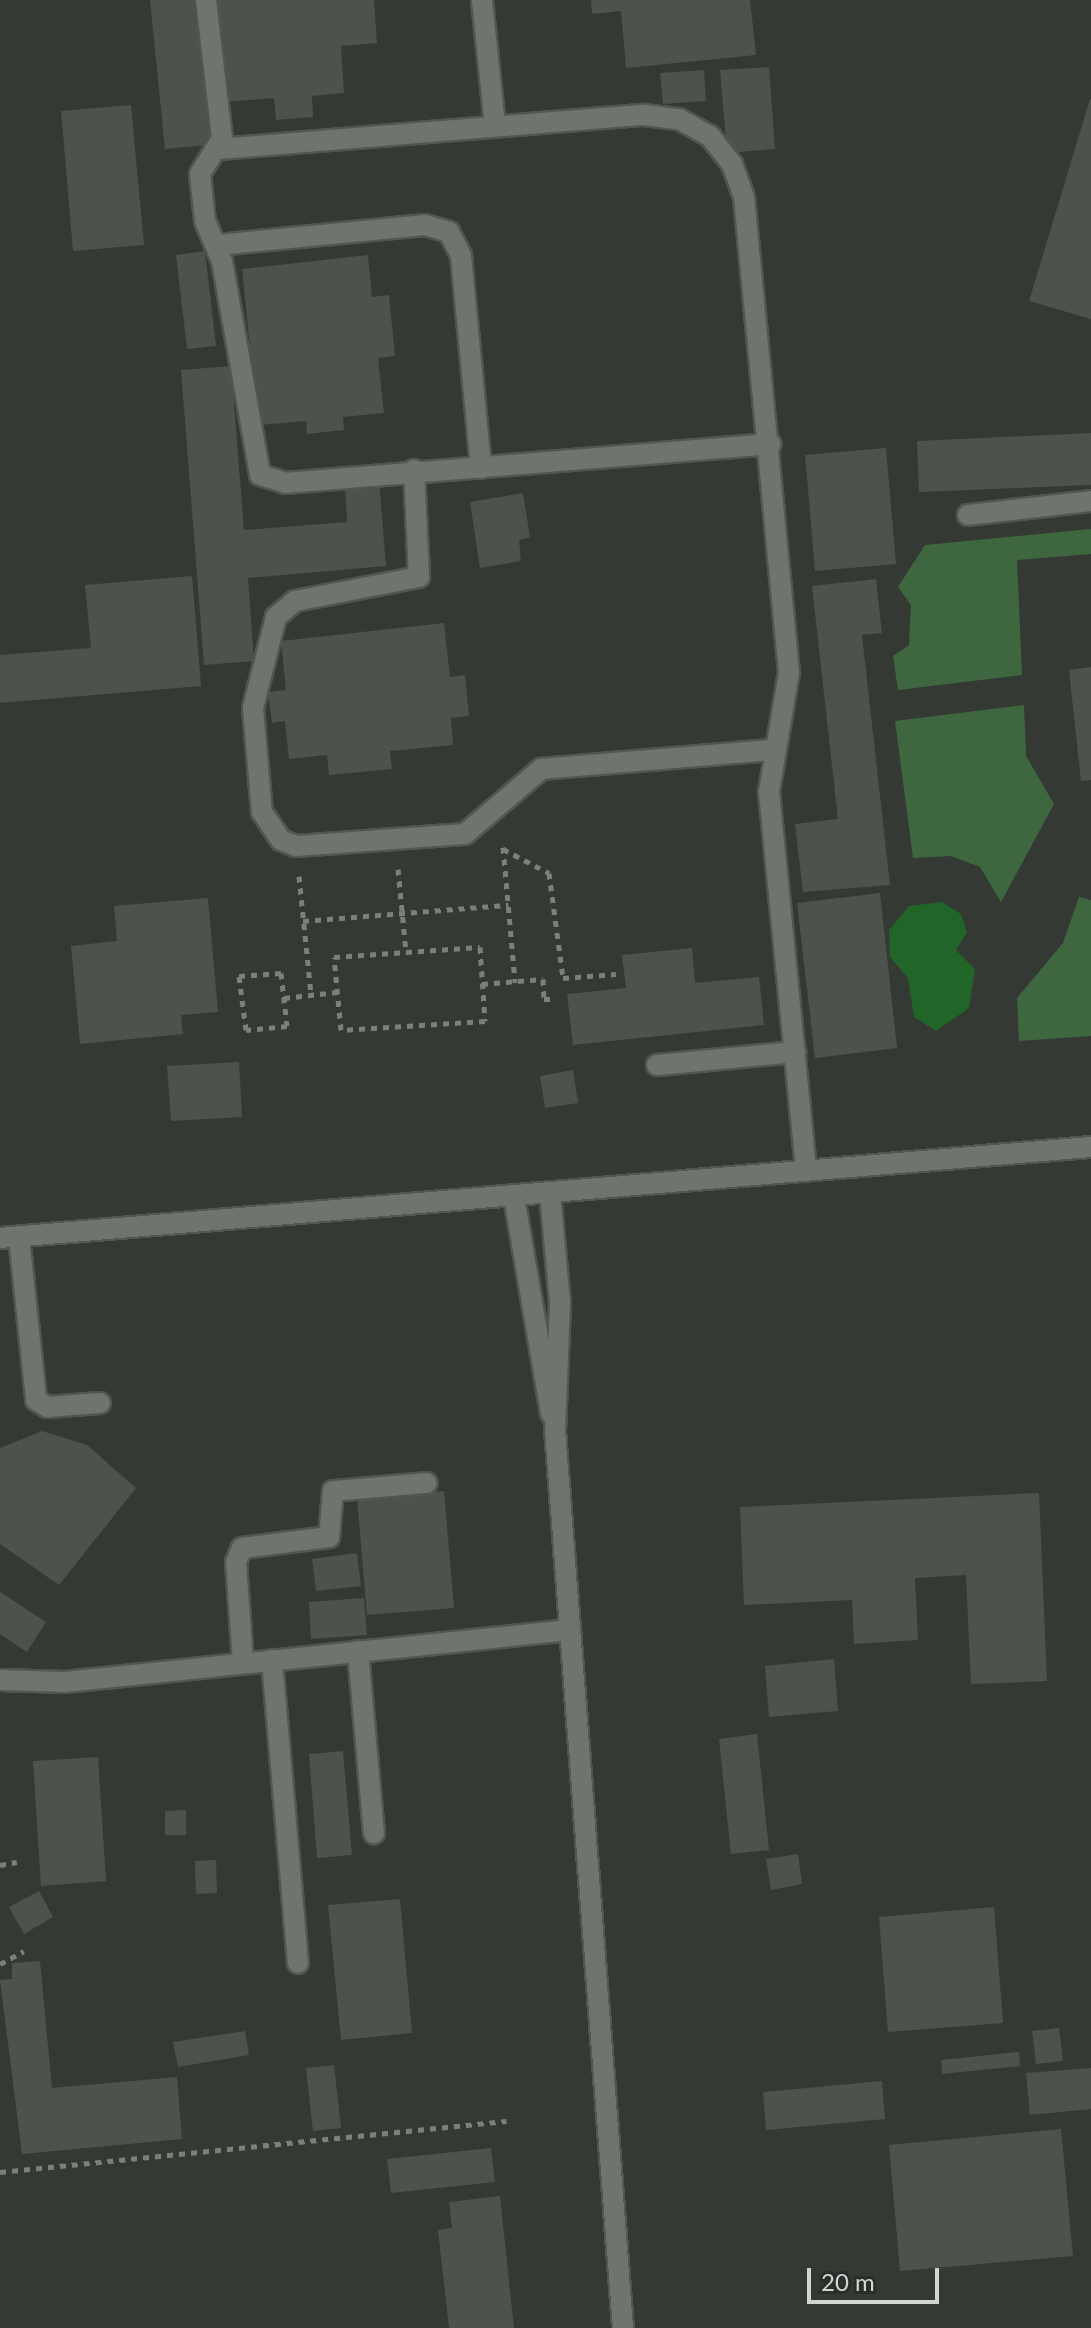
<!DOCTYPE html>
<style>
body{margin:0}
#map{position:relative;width:1091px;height:2328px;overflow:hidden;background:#343934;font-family:Lato,sans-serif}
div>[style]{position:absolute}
.green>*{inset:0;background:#3e6740}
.water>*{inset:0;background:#216628}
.building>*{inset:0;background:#4c524c}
.path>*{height:5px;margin-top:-2.5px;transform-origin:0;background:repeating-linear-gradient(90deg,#7c807c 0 6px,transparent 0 12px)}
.roads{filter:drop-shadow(2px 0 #525652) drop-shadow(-2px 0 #525652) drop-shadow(0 2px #525652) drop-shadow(0 -2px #525652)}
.minor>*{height:20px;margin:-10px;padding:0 10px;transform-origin:10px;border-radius:10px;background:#6f746f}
span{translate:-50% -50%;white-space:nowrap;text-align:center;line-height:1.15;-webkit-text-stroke:6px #2a2e2a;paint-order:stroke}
.scale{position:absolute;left:807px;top:2268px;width:132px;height:36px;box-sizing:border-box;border:4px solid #d2d5d2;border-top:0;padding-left:10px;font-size:24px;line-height:28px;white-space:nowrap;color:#d2d5d2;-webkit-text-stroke:6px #2a2e2a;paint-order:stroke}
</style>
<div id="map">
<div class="green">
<i style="clip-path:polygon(1091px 529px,1091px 554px,1017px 560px,1022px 675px,898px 690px,893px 656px,909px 645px,911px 605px,898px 587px,925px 545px)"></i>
<i style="clip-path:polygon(1024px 705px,1026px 756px,1054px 804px,1001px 902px,980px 867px,951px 856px,913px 858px,895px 721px)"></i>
<i style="clip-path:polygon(1079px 897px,1091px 900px,1091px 1036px,1019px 1041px,1017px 998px,1063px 943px)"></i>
</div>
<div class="water">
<i style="clip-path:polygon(942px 902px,961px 914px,967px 932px,956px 950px,975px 969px,969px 1008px,936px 1031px,914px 1017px,908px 978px,890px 957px,889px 930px,909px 906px)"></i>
</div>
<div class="building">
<i style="clip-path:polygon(150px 0,200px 0,215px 144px,165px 149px)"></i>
<i style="clip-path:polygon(215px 0,374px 0,377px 43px,341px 46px,344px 93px,312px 96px,313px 117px,276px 120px,274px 98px,223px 102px)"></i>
<i style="clip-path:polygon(591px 0,750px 0,756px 55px,626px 68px,621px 11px,592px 14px)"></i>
<i style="clip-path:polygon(769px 67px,775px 149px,727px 153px,720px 70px)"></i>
<i style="clip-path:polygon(704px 70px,706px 101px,663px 104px,660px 73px)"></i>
<i style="clip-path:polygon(1090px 99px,1091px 99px,1091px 319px,1029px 301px)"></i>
<i style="clip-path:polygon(131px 105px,144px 245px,73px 251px,61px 111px)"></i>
<i style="clip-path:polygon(205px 251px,216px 346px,187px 349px,176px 255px)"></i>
<i style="clip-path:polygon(368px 255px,372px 297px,389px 295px,395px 356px,378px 358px,384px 413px,343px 417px,344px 430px,307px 434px,306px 421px,258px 425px,242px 269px)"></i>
<i style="clip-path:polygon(231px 366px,244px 530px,347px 522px,345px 483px,379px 480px,386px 566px,248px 578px,254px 661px,204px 665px,181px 370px)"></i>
<i style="clip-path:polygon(1091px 433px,1091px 485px,919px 492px,917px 441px)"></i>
<i style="clip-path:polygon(886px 448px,896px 564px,815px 571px,805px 455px)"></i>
<i style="clip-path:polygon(523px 493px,530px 537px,519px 540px,521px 561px,480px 568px,470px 502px)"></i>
<i style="clip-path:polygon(192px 576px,201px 686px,0 703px,0 655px,91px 648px,85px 585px)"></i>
<i style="clip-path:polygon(876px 579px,882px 633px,862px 635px,890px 885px,803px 892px,795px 824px,838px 819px,812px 586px)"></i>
<i style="clip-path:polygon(444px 623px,450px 677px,465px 675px,469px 716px,451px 718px,453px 745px,390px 751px,392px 769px,329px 775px,327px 755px,289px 759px,285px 721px,272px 723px,268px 692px,286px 690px,281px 641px)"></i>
<i style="clip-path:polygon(1091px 667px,1091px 780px,1081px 781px,1069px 670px)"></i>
<i style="clip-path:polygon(880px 893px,897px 1048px,815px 1058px,797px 903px)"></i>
<i style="clip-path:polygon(208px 898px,218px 1012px,181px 1015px,183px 1034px,80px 1044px,71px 946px,117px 941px,114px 906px)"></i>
<i style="clip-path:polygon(692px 948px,695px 983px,759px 977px,764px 1025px,573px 1045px,567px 994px,626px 988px,622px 955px)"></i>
<i style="clip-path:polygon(239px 1062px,242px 1117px,171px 1121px,167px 1066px)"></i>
<i style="clip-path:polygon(573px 1070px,578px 1103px,545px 1108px,540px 1076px)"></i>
<i style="clip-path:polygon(42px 1431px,87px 1445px,136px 1488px,59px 1585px,0 1544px,0 1448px)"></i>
<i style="clip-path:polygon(444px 1491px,454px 1608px,367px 1615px,357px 1498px)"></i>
<i style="clip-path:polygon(1039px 1493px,1047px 1681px,971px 1684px,966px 1575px,915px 1578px,918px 1640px,854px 1644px,852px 1600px,744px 1605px,740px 1507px)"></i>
<i style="clip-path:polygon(357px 1553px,361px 1586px,316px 1591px,312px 1559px)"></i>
<i style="clip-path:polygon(0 1592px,46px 1622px,27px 1652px,0 1634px)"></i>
<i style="clip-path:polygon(364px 1598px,367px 1635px,311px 1639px,309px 1602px)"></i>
<i style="clip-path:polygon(834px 1659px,838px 1711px,769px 1717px,765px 1666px)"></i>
<i style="clip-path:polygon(757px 1734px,769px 1850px,731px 1854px,719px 1739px)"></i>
<i style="clip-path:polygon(343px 1751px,352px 1855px,317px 1858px,309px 1754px)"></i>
<i style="clip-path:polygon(98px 1757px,106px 1881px,41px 1886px,33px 1761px)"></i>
<i style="clip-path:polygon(186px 1810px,186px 1835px,165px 1835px,165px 1811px)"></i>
<i style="clip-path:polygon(798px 1854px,802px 1884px,771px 1890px,766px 1859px)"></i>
<i style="clip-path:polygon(216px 1860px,217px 1893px,196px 1894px,195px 1861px)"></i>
<i style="clip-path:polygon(39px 1891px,53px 1917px,24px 1934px,9px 1907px)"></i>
<i style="clip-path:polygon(400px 1899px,412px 2033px,341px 2040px,328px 1905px)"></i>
<i style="clip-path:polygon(994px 1907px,1003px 2023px,888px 2032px,879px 1917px)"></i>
<i style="clip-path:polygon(40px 1961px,52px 2088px,177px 2077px,182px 2139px,22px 2154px,0 1980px,12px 1979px,12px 1963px)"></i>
<i style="clip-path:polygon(1059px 2028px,1063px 2061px,1036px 2064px,1032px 2031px)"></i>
<i style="clip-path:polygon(245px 2031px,249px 2055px,178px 2067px,173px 2042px)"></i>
<i style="clip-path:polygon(1019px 2052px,1020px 2066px,942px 2074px,941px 2060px)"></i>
<i style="clip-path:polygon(334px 2065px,341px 2128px,313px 2131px,306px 2068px)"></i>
<i style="clip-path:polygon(1091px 2068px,1091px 2109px,1030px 2115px,1026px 2073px)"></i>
<i style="clip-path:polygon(882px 2081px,885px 2119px,766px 2130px,763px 2092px)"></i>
<i style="clip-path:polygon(1061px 2129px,1073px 2256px,900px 2271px,889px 2145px)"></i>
<i style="clip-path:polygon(491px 2148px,495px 2182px,391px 2193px,387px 2159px)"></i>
<i style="clip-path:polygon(500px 2196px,514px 2328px,449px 2328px,438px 2230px,452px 2228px,449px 2202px)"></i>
</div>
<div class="path">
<i style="left:503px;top:847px;width:136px;rotate:84.9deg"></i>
<i style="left:503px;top:849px;width:52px;rotate:27.6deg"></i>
<i style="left:549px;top:873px;width:106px;rotate:82.4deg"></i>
<i style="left:563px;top:978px;width:53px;rotate:-4.3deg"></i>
<i style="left:398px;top:869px;width:83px;rotate:84.5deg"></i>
<i style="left:299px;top:876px;width:120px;rotate:84.2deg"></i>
<i style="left:303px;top:921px;width:206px;rotate:-4.5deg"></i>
<i style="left:480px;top:947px;width:74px;rotate:86.1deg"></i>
<i style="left:485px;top:1021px;width:144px;rotate:176.4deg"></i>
<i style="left:341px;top:1030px;width:73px;rotate:-95.5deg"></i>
<i style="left:334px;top:957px;width:146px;rotate:-3.9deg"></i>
<i style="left:281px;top:973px;width:53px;rotate:83.5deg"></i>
<i style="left:287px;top:1026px;width:41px;rotate:174.4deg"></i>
<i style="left:246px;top:1030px;width:54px;rotate:-97.4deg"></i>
<i style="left:239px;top:976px;width:42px;rotate:-4.1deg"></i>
<i style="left:482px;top:984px;width:61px;rotate:-4.7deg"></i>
<i style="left:543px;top:979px;width:20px;rotate:87deg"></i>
<i style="left:544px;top:999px;width:9px"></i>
<i style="left:284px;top:998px;width:53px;rotate:-6.5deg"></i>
<i style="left:0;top:1865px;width:17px;rotate:-10deg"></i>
<i style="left:0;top:1964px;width:27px;rotate:-28deg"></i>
<i style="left:0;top:2172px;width:509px;rotate:-5.76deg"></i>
</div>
<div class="roads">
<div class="minor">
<i style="left:206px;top:0;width:139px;rotate:83.4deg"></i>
<i style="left:222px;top:138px;width:42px;rotate:121.4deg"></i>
<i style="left:200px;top:174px;width:47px;rotate:83.9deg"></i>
<i style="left:205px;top:221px;width:43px;rotate:67deg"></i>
<i style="left:222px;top:261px;width:217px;rotate:79.9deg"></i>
<i style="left:260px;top:475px;width:27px;rotate:17deg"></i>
<i style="left:286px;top:483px;width:486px;rotate:-4.6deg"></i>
<i style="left:482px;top:0;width:127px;rotate:84.1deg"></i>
<i style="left:219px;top:149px;width:426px;rotate:-4.6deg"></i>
<i style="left:644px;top:115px;width:35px;rotate:7deg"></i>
<i style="left:679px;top:119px;width:35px;rotate:29deg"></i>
<i style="left:710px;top:136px;width:36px;rotate:52deg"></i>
<i style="left:732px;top:164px;width:35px;rotate:70deg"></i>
<i style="left:744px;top:197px;width:477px;rotate:84.6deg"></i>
<i style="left:789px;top:672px;width:122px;rotate:99.5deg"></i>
<i style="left:769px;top:792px;width:381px;rotate:84.4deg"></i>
<i style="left:217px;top:245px;width:209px;rotate:-5.5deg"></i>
<i style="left:425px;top:225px;width:25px;rotate:16deg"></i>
<i style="left:449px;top:232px;width:27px;rotate:63deg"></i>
<i style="left:461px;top:256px;width:213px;rotate:84.6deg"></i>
<i style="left:414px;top:470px;width:107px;rotate:87.3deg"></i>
<i style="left:419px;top:577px;width:126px;rotate:169deg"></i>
<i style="left:295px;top:601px;width:25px;rotate:140deg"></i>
<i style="left:276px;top:617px;width:94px;rotate:104.2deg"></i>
<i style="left:253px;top:708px;width:104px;rotate:85.1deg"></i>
<i style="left:262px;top:812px;width:34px;rotate:56deg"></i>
<i style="left:281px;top:840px;width:16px;rotate:22deg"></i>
<i style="left:296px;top:846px;width:169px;rotate:-4.1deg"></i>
<i style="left:465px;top:834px;width:100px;rotate:-40.5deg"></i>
<i style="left:541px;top:769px;width:233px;rotate:-4.7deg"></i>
<i style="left:968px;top:515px;width:124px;rotate:-6.5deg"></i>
<i style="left:657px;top:1065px;width:139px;rotate:-5.4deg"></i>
<i style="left:550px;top:1193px;width:109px;rotate:84.8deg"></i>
<i style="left:560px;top:1302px;width:128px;rotate:92.2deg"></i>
<i style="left:555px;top:1430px;width:901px;rotate:85.67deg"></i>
<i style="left:514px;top:1197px;width:220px;rotate:80.3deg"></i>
<i style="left:19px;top:1237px;width:164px;rotate:84deg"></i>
<i style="left:36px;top:1400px;width:13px;rotate:32deg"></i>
<i style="left:47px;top:1407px;width:53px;rotate:-4.3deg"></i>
<i style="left:0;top:1238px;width:1095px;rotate:-4.77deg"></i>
<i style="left:358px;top:1651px;width:183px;rotate:85deg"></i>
<i style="left:272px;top:1660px;width:304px;rotate:85.1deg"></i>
<i style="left:243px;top:1662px;width:100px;rotate:-94deg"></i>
<i style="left:236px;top:1562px;width:15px;rotate:-67deg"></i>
<i style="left:242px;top:1548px;width:88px;rotate:-7.2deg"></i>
<i style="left:329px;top:1537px;width:46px;rotate:-85deg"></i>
<i style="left:333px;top:1491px;width:94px;rotate:-4.9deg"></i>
<i style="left:0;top:1680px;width:65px;rotate:1.8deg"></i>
<i style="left:65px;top:1682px;width:508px;rotate:-5.88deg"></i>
</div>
</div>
<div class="scale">20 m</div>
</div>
